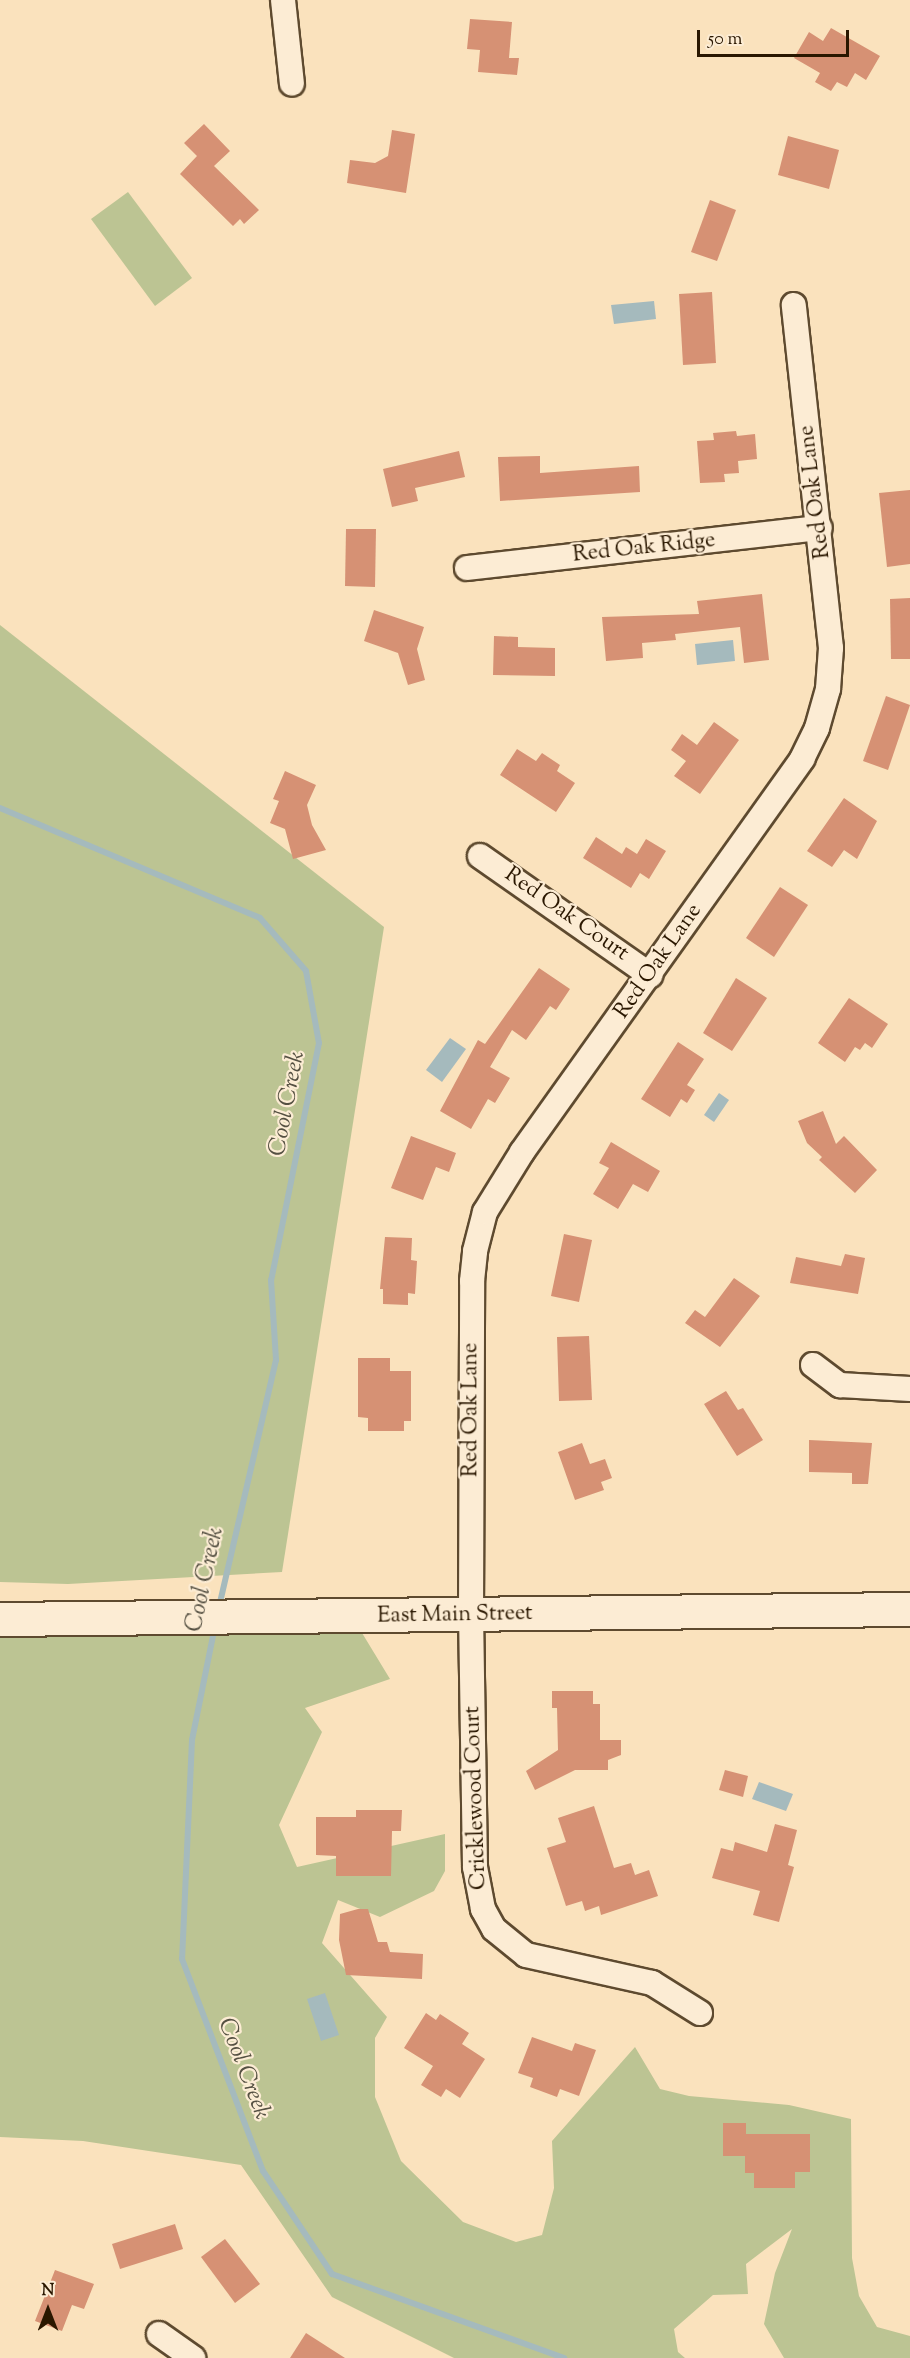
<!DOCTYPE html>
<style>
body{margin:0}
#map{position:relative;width:910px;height:2358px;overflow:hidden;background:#fae2bd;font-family:"Sorts Mill Goudy",serif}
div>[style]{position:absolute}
.green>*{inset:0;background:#bcc493}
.water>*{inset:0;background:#a5babd}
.stream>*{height:6px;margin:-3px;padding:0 3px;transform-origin:3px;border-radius:3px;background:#a5babd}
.building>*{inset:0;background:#d69174}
.roads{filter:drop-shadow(2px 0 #5e4a2f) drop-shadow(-2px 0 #5e4a2f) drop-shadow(0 2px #5e4a2f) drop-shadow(0 -2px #5e4a2f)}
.minor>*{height:24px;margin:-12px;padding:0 12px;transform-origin:12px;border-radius:12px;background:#fcecd4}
.secondary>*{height:33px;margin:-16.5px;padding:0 16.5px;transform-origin:16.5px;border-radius:16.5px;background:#fcecd4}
span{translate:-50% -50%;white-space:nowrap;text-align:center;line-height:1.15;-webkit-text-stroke:4.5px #fcecd4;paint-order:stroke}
.street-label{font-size:22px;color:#2a1700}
.water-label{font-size:24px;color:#555042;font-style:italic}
.north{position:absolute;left:18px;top:2280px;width:60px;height:60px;-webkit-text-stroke:4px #fcecd4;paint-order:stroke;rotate:0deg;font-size:16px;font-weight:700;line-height:24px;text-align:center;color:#2a1700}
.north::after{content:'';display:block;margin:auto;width:21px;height:27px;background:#2a1700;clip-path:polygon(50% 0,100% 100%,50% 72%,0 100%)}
.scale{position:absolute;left:697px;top:30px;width:152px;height:27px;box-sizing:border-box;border:3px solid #2a1700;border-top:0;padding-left:8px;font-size:18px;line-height:21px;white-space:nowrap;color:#2a1700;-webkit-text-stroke:4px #fcecd4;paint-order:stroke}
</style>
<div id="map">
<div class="green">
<i style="clip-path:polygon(128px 192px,192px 278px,155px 306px,91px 219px)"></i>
<i style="clip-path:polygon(0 625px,384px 927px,282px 1572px,68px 1584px,0 1582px)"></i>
<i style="clip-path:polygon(0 1628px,359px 1628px,390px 1679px,305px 1708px,322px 1732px,279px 1825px,297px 1867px,445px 1834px,445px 1871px,434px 1891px,380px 1917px,338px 1900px,322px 1943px,387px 2017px,375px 2038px,375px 2097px,401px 2161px,463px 2222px,516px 2242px,542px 2235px,554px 2188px,552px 2141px,635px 2047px,660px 2089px,689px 2096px,789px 2105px,851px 2119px,852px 2258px,859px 2296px,877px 2327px,910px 2336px,910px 2358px,784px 2358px,764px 2324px,775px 2273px,792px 2229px,746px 2264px,748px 2294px,713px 2295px,674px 2329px,678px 2352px,685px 2358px,454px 2358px,332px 2297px,241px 2165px,83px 2141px,0 2137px)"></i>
</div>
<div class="water">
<i style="clip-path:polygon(654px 301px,656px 319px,614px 324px,611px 305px)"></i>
<i style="clip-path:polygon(733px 640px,735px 661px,697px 665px,695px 644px)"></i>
<i style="clip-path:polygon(450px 1038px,466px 1049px,442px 1082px,426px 1070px)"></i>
<i style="clip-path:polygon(719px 1093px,729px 1100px,714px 1122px,704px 1115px)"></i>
<i style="clip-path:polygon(759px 1782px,793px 1794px,786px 1811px,752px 1799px)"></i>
<i style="clip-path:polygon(325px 1993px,339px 2035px,321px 2041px,307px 1999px)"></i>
</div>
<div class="stream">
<i style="left:0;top:808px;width:282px;rotate:22.9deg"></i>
<i style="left:260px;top:918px;width:70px;rotate:49deg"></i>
<i style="left:306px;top:971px;width:73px;rotate:79.8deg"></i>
<i style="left:319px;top:1043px;width:242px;rotate:101.4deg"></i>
<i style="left:271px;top:1280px;width:80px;rotate:86.4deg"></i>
<i style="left:276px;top:1360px;width:253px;rotate:103deg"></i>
<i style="left:215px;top:1626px;width:116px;rotate:101.4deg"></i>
<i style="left:192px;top:1740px;width:219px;rotate:92.6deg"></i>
<i style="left:182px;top:1959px;width:227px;rotate:69.1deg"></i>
<i style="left:263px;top:2171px;width:124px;rotate:56.2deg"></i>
<i style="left:332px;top:2274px;width:247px;rotate:19.9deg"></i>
</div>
<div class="building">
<i style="clip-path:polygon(470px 19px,512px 22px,509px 58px,519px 58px,517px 75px,478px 72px,480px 50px,467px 49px)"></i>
<i style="clip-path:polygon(831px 28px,880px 56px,866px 80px,855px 73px,847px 87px,837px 82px,831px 91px,815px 82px,820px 73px,794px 58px,809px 32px,823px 41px)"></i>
<i style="clip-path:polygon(204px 124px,230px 151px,214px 166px,259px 210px,244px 224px,240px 219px,233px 226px,180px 174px,197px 156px,184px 143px)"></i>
<i style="clip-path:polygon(392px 130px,415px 134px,406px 193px,347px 183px,350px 160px,375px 163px,388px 156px)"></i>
<i style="clip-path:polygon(788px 136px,839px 150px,829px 189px,778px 175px)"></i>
<i style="clip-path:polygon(710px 200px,736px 210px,717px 261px,691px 252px)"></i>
<i style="clip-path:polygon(712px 292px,716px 363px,683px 365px,679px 294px)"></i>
<i style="clip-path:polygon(736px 431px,737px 436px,755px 434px,757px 459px,738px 461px,739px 473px,724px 474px,725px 482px,700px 483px,697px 441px,714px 440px,713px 433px)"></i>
<i style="clip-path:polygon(459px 451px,465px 477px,415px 488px,418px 501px,392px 507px,383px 469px)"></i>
<i style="clip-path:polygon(540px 456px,540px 473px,639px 466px,640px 492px,500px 501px,498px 457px)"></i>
<i style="clip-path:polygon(910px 490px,910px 564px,887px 567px,879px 493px)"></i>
<i style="clip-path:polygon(346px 529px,376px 529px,375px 587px,345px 586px)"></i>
<i style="clip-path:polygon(762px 594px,769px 660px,744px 663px,740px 627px,675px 634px,676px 640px,642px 643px,643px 658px,606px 661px,602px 617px,699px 614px,697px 601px)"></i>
<i style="clip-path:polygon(910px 598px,910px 659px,891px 659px,890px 599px)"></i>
<i style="clip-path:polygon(374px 610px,424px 627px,417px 649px,425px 680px,408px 685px,398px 653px,364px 641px)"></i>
<i style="clip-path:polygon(494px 636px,518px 637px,518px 647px,555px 648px,555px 676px,493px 675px)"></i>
<i style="clip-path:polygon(886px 696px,910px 705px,888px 770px,863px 761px)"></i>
<i style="clip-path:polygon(714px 722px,739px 740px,700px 794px,674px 776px,686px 761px,671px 750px,682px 734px,697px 745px)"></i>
<i style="clip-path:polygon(517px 749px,536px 761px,542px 753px,560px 765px,557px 771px,575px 783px,556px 812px,500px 775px)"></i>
<i style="clip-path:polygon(285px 771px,316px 785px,307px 805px,312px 825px,326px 850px,293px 859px,285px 829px,270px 823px,279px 801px,273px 799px)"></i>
<i style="clip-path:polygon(844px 798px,877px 821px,857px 859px,844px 850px,832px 867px,807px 851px)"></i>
<i style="clip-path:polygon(596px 837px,622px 854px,626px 847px,637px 854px,646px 839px,666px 851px,649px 879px,640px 873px,631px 888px,583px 858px)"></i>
<i style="clip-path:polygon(780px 887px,808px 905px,774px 957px,746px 938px)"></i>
<i style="clip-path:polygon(539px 968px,570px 989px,556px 1010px,550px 1006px,526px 1040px,512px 1030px,490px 1067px,510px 1078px,495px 1103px,488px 1099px,471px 1129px,440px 1111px,478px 1040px,485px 1044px)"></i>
<i style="clip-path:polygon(736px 978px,767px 998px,732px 1051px,703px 1033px)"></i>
<i style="clip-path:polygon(849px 998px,888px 1024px,872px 1048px,865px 1043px,860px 1050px,855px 1047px,845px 1062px,818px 1043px)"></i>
<i style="clip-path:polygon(678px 1042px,704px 1059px,687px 1085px,695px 1090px,687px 1103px,681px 1099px,670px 1117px,641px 1099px)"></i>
<i style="clip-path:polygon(823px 1111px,836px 1144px,844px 1136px,877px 1170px,855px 1193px,819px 1160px,822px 1157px,807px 1143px,798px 1121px)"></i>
<i style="clip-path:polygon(411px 1136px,456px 1153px,449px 1172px,436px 1167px,423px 1200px,391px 1188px)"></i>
<i style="clip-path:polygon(611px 1142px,660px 1171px,648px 1192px,633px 1184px,618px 1209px,593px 1194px,609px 1168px,599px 1163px)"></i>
<i style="clip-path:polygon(564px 1234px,592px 1240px,579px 1302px,551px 1296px)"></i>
<i style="clip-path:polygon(385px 1237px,412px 1238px,411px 1260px,417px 1261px,415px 1294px,408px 1293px,408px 1305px,383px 1304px,383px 1289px,380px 1289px)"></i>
<i style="clip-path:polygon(845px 1254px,865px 1258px,858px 1294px,790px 1283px,796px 1257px,841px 1266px)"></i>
<i style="clip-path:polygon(734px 1278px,760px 1296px,720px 1347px,685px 1323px,695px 1310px,705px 1317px)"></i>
<i style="clip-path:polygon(589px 1336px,592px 1400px,559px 1401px,557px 1337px)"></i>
<i style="clip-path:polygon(358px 1358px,390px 1358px,390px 1371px,411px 1371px,411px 1421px,404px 1421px,404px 1431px,368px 1431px,368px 1418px,358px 1417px)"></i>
<i style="clip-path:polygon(726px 1391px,738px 1410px,743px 1408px,763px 1440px,737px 1456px,704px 1404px)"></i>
<i style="clip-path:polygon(809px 1440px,872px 1443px,868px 1484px,852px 1484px,852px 1473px,809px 1472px)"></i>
<i style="clip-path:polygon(582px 1443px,590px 1464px,605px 1459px,612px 1478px,601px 1482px,604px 1490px,575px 1500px,558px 1452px)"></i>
<i style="clip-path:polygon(552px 1691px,593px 1691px,593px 1704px,600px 1704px,600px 1740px,621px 1740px,621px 1755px,608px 1760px,608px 1770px,575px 1770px,535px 1790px,526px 1771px,558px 1750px,557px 1708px,552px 1708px)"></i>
<i style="clip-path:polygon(725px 1770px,748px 1776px,743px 1797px,719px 1790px)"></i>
<i style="clip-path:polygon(594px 1806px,614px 1868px,631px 1863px,635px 1875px,649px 1870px,658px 1896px,601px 1915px,599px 1906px,585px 1911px,582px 1901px,566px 1906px,547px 1848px,566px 1842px,558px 1818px)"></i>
<i style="clip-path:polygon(356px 1810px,402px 1810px,401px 1831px,392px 1831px,391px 1876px,336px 1876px,336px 1856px,316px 1855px,316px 1817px,356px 1817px)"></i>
<i style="clip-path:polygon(775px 1824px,797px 1830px,788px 1865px,794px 1867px,779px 1922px,753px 1915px,760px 1891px,712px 1878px,721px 1848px,733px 1851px,735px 1842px,767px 1852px)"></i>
<i style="clip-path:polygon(358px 1909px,368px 1909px,378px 1942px,387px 1942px,390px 1952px,423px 1954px,422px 1979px,346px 1975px,339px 1940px,340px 1914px)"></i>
<i style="clip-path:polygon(426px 2013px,436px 2020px,440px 2014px,469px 2033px,462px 2044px,485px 2059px,460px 2098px,446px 2089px,441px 2097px,421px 2085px,433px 2066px,404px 2048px)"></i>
<i style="clip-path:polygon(532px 2037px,572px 2051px,575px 2043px,596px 2050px,579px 2096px,560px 2089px,557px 2097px,530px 2087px,533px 2078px,518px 2073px)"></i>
<i style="clip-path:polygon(723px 2123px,746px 2123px,746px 2134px,810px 2134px,810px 2172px,795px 2172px,795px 2188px,754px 2188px,754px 2173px,745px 2173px,745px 2156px,723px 2156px)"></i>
<i style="clip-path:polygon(175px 2224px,183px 2249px,120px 2269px,112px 2244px)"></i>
<i style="clip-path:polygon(225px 2239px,260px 2284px,235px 2303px,201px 2257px)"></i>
<i style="clip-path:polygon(55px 2270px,94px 2284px,84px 2309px,72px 2305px,62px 2331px,35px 2321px)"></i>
<i style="clip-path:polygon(306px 2333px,345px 2358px,290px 2358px)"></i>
</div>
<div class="roads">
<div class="minor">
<i style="left:283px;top:0;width:84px;rotate:83.9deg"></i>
<i style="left:467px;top:568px;width:355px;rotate:-6.5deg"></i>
<i style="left:480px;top:856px;width:208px;rotate:35deg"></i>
<i style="left:813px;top:1365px;width:34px;rotate:37deg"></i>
<i style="left:840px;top:1385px;width:70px;rotate:3.3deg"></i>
<i style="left:700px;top:2013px;width:57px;rotate:-148deg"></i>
<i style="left:652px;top:1983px;width:129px;rotate:-167.5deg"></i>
<i style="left:526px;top:1955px;width:41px;rotate:-140.9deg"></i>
<i style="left:494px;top:1929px;width:23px;rotate:-119deg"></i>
<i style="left:483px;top:1909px;width:43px;rotate:-100.8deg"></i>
<i style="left:475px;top:1867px;width:251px;rotate:-90.9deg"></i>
<i style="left:471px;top:1616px;width:335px;rotate:-89.8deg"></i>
<i style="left:472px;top:1281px;width:30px;rotate:-84deg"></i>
<i style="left:475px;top:1251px;width:40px;rotate:-75.6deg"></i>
<i style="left:485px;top:1212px;width:70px;rotate:-58.3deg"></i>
<i style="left:522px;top:1152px;width:483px;rotate:-54.5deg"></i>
<i style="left:802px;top:759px;width:34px;rotate:-64deg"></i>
<i style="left:817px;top:728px;width:41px;rotate:-74.2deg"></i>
<i style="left:828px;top:689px;width:41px;rotate:-85.8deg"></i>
<i style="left:831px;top:648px;width:345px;rotate:-96.2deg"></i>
<i style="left:159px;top:2334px;width:42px;rotate:35.2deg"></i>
</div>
<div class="secondary">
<i style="left:0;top:1619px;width:910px;rotate:-0.63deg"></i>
</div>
</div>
<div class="street-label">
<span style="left:816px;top:492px;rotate:-97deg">Red Oak Lane</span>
<span style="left:644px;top:549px;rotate:-6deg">Red Oak Ridge</span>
<span style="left:566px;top:915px;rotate:35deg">Red Oak Court</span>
<span style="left:659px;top:962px;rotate:-55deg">Red Oak Lane</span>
<span style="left:472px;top:1410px;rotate:-90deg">Red Oak Lane</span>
<span style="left:455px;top:1616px;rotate:-1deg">East Main Street</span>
<span style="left:477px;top:1798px;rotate:-92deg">Cricklewood Court</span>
</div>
<div class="water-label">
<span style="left:288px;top:1104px;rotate:-79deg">Cool Creek</span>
<span style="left:206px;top:1580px;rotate:-78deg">Cool Creek</span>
<span style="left:243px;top:2069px;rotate:69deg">Cool Creek</span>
</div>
<div class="north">N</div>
<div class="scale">50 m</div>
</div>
